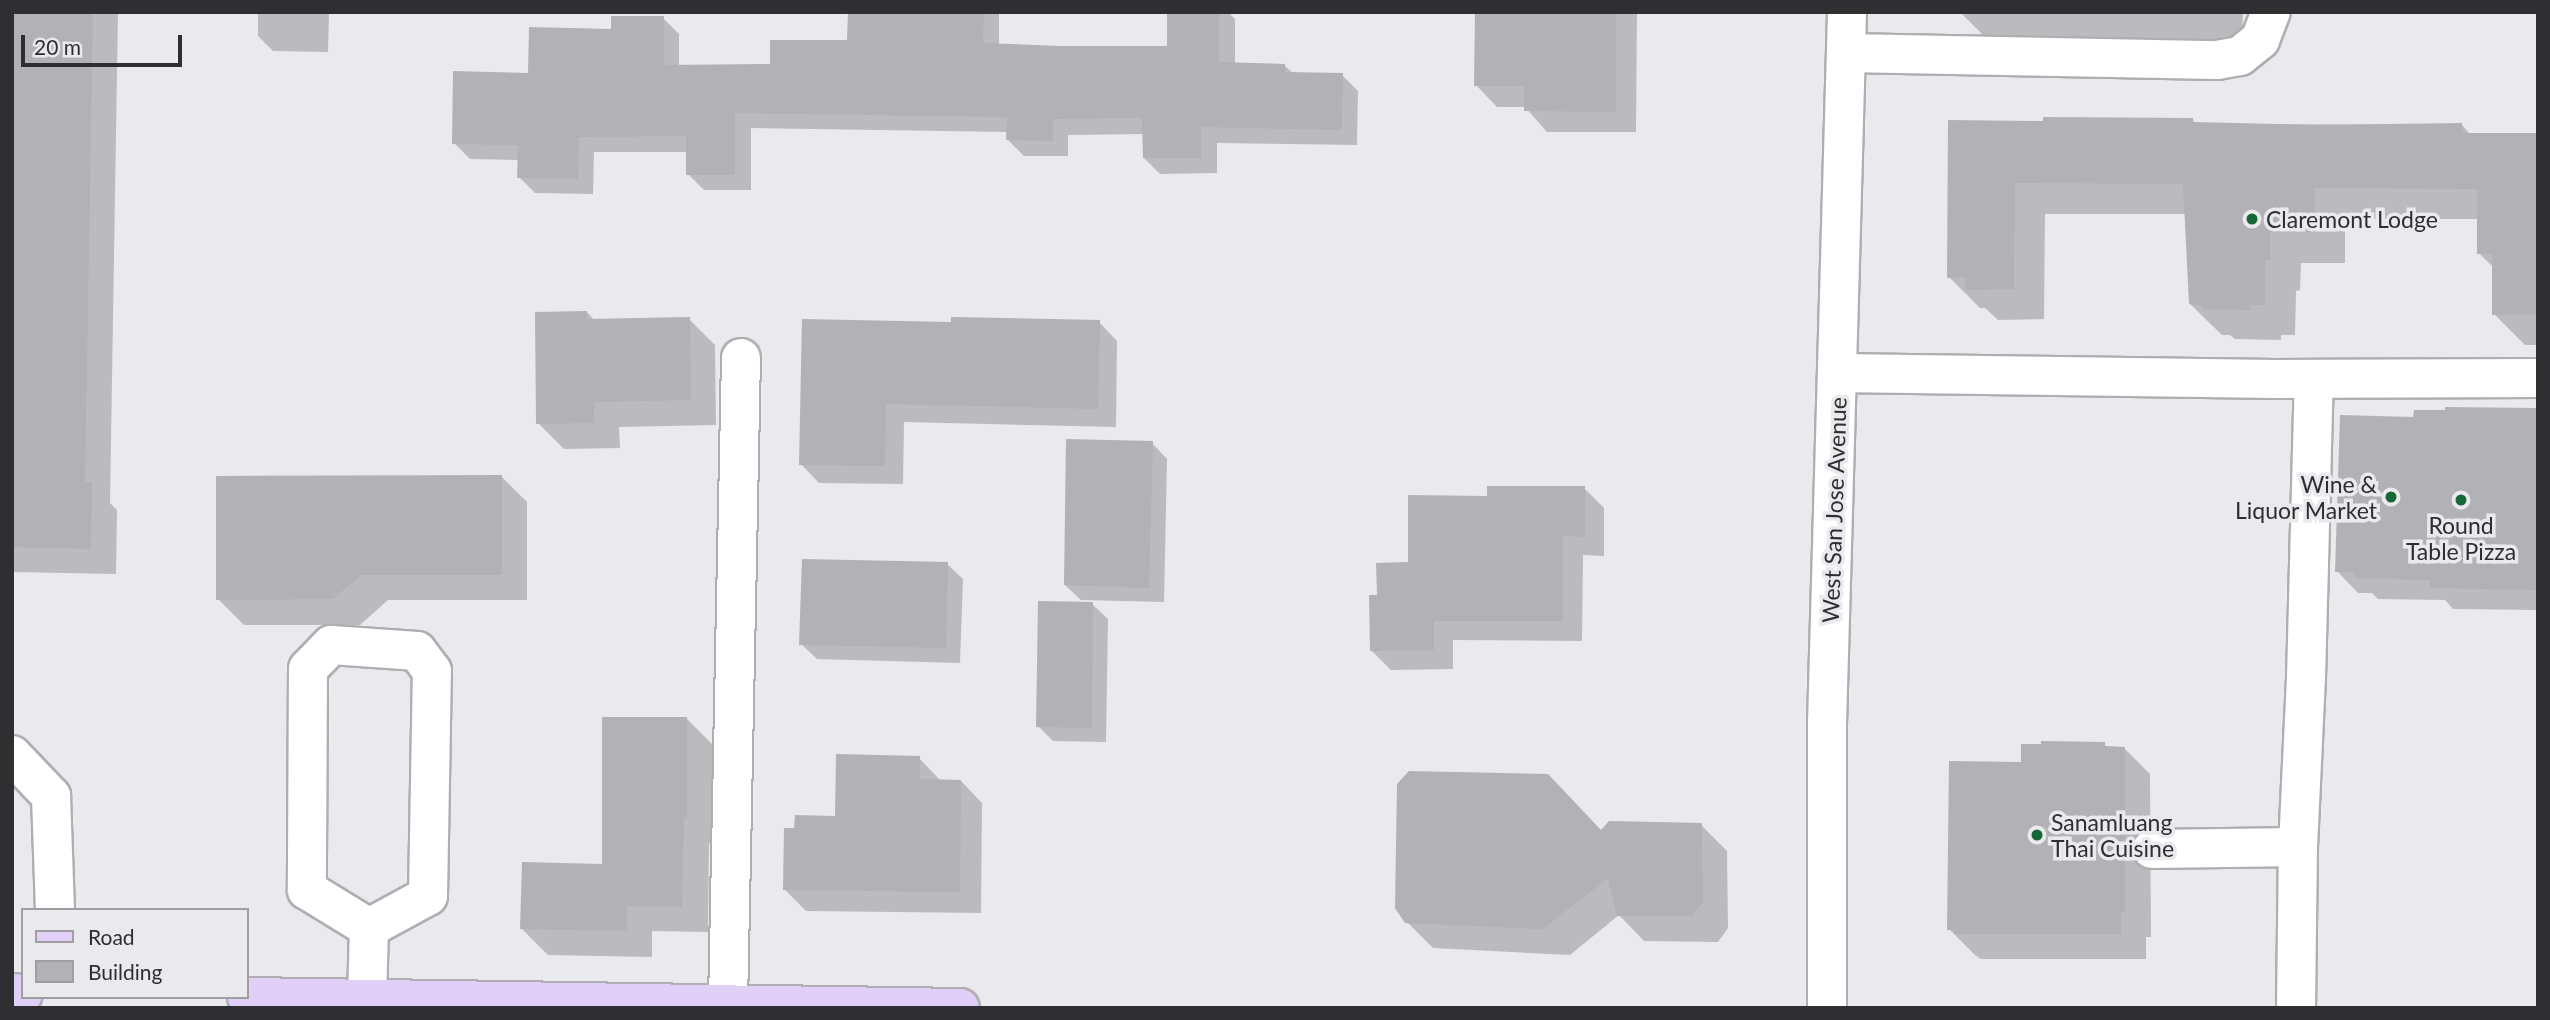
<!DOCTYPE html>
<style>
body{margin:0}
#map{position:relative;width:2550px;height:1020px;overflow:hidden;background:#eae9ed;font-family:Lato,sans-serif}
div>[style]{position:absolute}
.shadow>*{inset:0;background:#0003}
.building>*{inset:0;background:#b2b1b5}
.roads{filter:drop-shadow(2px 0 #b0aeb2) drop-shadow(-2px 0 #b0aeb2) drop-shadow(0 2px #b0aeb2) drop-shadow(0 -2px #b0aeb2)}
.minor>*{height:38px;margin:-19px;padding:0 19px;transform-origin:19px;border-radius:19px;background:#fff}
.major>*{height:38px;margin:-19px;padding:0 19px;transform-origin:19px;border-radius:19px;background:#e0d0f8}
.dots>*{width:19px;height:19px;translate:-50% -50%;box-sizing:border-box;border:4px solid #eae9ed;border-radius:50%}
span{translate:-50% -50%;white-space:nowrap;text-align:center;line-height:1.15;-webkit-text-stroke:7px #eae9ed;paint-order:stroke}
.poi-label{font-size:23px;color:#2f2f31}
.left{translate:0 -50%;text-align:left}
.right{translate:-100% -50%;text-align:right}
.street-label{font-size:23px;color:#2f2f31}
.frame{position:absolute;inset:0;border:14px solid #2f2f31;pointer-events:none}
.legend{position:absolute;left:21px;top:908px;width:228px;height:91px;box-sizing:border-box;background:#eae9ed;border:2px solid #9f9fa2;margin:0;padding:9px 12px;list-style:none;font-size:21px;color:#2f2f31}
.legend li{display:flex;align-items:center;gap:14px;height:35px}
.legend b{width:35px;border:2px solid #9f9fa2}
.scale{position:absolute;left:21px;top:35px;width:161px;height:32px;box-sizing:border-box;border:4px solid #2f2f31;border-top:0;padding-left:9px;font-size:21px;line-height:24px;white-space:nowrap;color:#2f2f31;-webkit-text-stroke:5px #eae9ed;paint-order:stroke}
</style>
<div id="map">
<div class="shadow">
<i style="clip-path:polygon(12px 12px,118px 12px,110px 503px,117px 510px,116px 574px,12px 572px)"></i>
<i style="clip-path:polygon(258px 12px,356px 12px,329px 13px,328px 52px,273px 51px,258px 36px)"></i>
<i style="clip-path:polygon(850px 12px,999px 12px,999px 45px,1061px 48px,1169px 48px,1168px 12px,1228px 12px,1235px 19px,1235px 64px,1284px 65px,1294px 74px,1342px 75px,1358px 91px,1357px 145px,1217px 143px,1217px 173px,1160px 174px,1144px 158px,1144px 134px,1068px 135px,1068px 156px,1024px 156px,1008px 140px,1008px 132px,751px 128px,751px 190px,704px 190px,688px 174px,688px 152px,594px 152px,593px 194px,535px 193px,519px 177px,520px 160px,470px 159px,454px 143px,530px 74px,613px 31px,663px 18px,679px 34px,679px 66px,771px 66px,849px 42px)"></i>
<i style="clip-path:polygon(1476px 12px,1637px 12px,1636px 132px,1547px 132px,1525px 107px,1497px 107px,1476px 85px)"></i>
<i style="clip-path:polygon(1960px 12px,2243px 12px,2242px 43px,1986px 38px)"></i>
<i style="clip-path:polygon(2192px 120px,2197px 124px,2462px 125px,2471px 135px,2538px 135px,2538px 345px,2525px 345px,2494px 314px,2494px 268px,2479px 253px,2479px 219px,2345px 219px,2345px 263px,2301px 263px,2300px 290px,2296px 291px,2295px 335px,2281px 335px,2281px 340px,2235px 339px,2230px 335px,2222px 335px,2190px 304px,2185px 214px,2045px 214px,2044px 319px,1998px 320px,1985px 308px,1980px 308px,1949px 277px,2045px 123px)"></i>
<i style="clip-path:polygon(587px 312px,595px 321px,689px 319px,715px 345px,716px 425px,619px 427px,620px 448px,564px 449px,538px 423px)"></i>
<i style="clip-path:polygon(1099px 322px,1117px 341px,1116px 427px,904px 422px,903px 484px,819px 483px,801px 464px,953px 324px)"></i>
<i style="clip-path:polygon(2538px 410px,2538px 610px,2453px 609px,2445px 600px,2378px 599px,2372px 593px,2358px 593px,2337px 571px,2415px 419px)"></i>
<i style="clip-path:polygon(1152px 443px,1167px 459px,1164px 602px,1081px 600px,1065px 585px)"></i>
<i style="clip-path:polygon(501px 476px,527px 502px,527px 600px,388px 600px,360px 625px,244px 625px,218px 599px)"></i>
<i style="clip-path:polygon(1584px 488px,1604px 508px,1604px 556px,1583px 555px,1582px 641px,1453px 640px,1453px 669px,1391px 670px,1371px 650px,1379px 596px,1410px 564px,1488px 497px)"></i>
<i style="clip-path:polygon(947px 564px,963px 579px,960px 663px,817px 659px,801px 644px)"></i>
<i style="clip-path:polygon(1092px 604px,1108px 619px,1106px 742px,1053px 741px,1038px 726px)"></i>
<i style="clip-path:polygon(687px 719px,713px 745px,713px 843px,709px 843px,708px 932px,652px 931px,652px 957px,548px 955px,522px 929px,604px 865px)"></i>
<i style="clip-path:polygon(2104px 744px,2108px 748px,2124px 748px,2150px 774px,2151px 937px,2146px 937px,2146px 959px,1981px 959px,1975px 955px,1949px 929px,2023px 764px)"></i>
<i style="clip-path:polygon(919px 758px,941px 781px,961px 781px,982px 803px,981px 913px,806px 911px,784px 889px,796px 830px,836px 818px)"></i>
<i style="clip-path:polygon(1701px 825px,1727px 851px,1728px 928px,1718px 942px,1644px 941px,1619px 915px,1570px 955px,1433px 948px,1406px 921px,1602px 831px)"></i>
</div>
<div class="building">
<i style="clip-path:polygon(12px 12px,93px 12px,85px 482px,92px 482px,91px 549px,12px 547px)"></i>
<i style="clip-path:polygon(848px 12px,984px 12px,983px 43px,1061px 46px,1167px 46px,1167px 12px,1219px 12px,1219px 62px,1285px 64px,1285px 72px,1343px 73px,1342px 130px,1201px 127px,1201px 158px,1143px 158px,1142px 118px,1053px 119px,1053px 141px,1006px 140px,1007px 117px,735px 113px,735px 175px,686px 175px,686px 136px,579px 137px,578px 179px,517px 178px,518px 145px,452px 144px,453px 71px,528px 73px,529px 27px,611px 29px,611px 16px,664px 16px,664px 65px,770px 64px,770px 40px,847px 40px)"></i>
<i style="clip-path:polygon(1475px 12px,1616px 12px,1616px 112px,1524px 111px,1524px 86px,1474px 86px)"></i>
<i style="clip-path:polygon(2043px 117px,2193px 118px,2193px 122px,2315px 125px,2462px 123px,2463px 133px,2538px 133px,2538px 314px,2492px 315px,2492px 254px,2477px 254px,2477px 189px,2315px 188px,2315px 232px,2270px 232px,2270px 260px,2265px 260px,2265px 305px,2250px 305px,2250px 310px,2202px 309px,2202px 305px,2189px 304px,2183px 184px,2015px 183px,2014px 289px,1965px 290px,1965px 277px,1947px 278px,1948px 120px,2043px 121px)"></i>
<i style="clip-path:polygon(587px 311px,587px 319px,690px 317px,691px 400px,594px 402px,594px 423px,536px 424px,535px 312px)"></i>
<i style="clip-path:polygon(951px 317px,1100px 320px,1098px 409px,886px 404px,885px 466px,799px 465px,802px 319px,951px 322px)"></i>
<i style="clip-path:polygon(2445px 407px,2538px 408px,2538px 590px,2430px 588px,2430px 580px,2354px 578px,2355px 572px,2335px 572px,2340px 415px,2413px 417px,2414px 410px,2445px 410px)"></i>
<i style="clip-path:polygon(1066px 439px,1153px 441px,1149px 588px,1064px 585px)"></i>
<i style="clip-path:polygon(502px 475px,502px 575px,361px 575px,333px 599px,216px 600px,216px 476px)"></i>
<i style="clip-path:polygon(1487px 486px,1585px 486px,1585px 537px,1563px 536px,1563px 621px,1434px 621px,1434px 650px,1370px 651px,1369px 595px,1377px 595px,1376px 563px,1408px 562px,1408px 495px,1487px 496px)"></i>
<i style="clip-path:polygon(802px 559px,948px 562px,946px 648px,799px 645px)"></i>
<i style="clip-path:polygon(1038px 601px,1093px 602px,1092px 728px,1036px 727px)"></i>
<i style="clip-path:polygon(602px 717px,687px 717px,687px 818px,684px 818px,682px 907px,627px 906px,627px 931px,520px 929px,522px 862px,602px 864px)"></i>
<i style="clip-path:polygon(2041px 741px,2105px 742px,2105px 746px,2125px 747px,2125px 912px,2121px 912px,2121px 934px,1954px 934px,1954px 930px,1947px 930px,1949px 761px,2021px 762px,2021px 744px,2041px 744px)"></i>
<i style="clip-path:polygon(836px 754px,920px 756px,920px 779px,961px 780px,960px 892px,783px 890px,784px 828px,794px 828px,795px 815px,835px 816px)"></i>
<i style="clip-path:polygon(1409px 771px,1548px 774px,1601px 830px,1609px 821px,1702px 823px,1703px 902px,1692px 916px,1617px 916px,1608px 878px,1543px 929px,1405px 923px,1395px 908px,1397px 784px)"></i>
</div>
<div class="roads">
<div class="minor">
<i style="left:1846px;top:53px;width:371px;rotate:1.1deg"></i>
<i style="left:2217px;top:60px;width:23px;rotate:-10deg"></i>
<i style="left:2240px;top:56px;width:26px;rotate:-39deg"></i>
<i style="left:2260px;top:40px;width:30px;rotate:-69deg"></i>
<i style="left:1838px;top:373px;width:438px;rotate:0.8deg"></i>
<i style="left:2276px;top:379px;width:262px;rotate:-0.2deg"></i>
<i style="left:12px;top:755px;width:57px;rotate:46.4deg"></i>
<i style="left:51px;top:796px;width:114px;rotate:88deg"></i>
<i style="left:2152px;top:849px;width:146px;rotate:-0.8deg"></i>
<i style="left:367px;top:999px;width:71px;rotate:-88.4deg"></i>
<i style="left:369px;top:928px;width:67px;rotate:-28.5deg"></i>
<i style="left:428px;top:896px;width:225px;rotate:-89deg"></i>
<i style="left:432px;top:671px;width:25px;rotate:-127deg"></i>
<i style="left:417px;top:651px;width:86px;rotate:-176deg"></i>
<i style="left:331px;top:645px;width:33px;rotate:134deg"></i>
<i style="left:308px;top:669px;width:221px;rotate:90.3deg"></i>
<i style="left:307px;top:890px;width:73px;rotate:31.5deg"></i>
<i style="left:728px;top:1004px;width:646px;rotate:-88.85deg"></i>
<i style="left:1827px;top:1008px;width:284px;rotate:-90deg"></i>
<i style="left:1827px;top:724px;width:712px;rotate:-88.39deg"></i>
<i style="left:2296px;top:1008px;width:161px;rotate:-89.3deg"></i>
<i style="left:2298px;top:847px;width:169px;rotate:-87.3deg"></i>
<i style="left:2306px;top:678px;width:299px;rotate:-88.5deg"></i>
</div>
<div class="major">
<i style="left:12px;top:993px;width:11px;rotate:5deg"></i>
<i style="left:247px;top:997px;width:713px;rotate:0.88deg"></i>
</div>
</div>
<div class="dots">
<i style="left:2252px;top:219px;background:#176838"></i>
<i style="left:2391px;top:497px;background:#176838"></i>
<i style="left:2461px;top:500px;background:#176838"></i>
<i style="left:2037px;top:835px;background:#176838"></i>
</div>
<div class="poi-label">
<span class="left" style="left:2266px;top:219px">Claremont Lodge</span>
<span class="right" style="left:2377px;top:497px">Wine &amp;<br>Liquor Market</span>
<span style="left:2461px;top:538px">Round<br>Table Pizza</span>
<span class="left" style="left:2051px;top:835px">Sanamluang<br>Thai Cuisine</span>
</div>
<div class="street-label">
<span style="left:1834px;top:510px;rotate:-88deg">West San Jose Avenue</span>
</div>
<div class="frame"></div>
<ul class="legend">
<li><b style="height:9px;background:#e0d0f8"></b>Road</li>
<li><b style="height:19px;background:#b2b1b5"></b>Building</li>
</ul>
<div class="scale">20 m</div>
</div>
